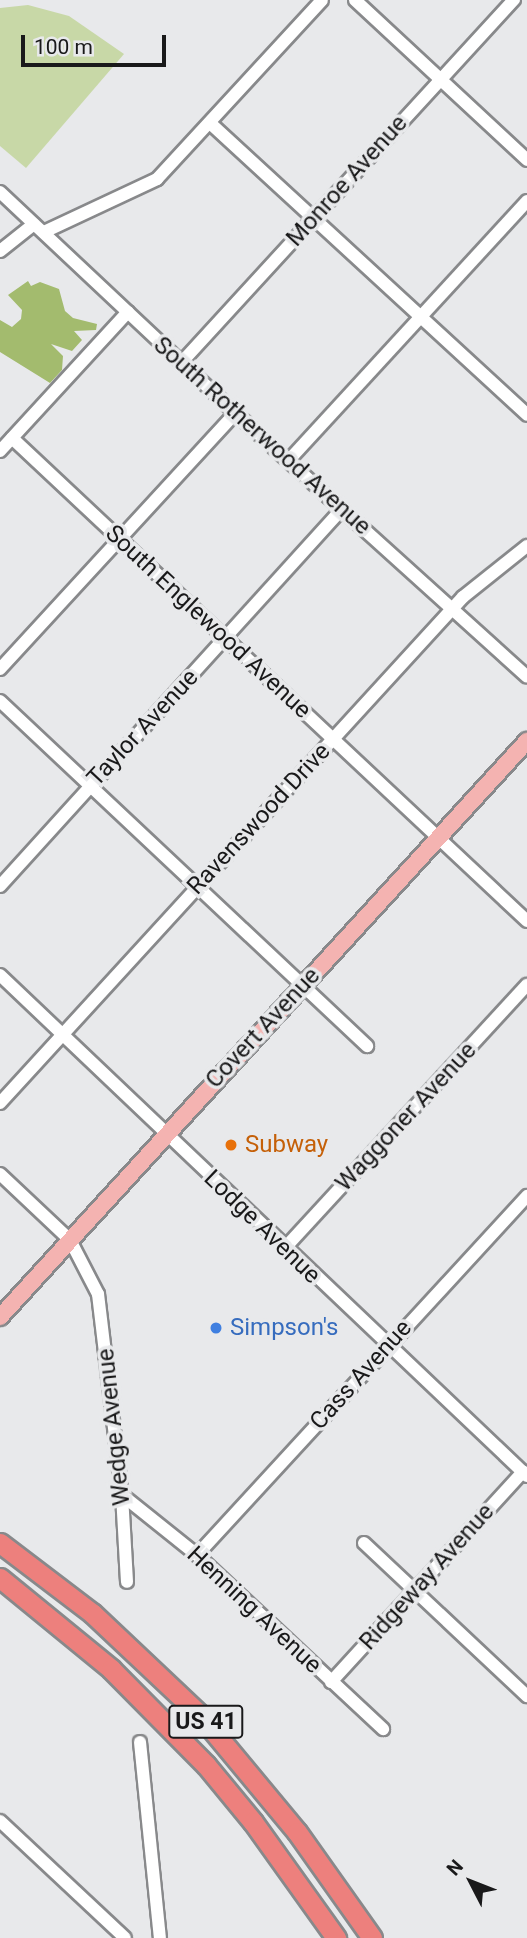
<!DOCTYPE html>
<style>
body{margin:0}
#map{position:relative;width:527px;height:1938px;overflow:hidden;background:#e8e9eb;font-family:Roboto,sans-serif}
div>[style]{position:absolute}
.green>*{inset:0;background:#c8d8a7}
.forest>*{inset:0;background:#a3bb6e}
.roads{filter:drop-shadow(2px 0 #88898b) drop-shadow(-2px 0 #88898b) drop-shadow(0 2px #88898b) drop-shadow(0 -2px #88898b)}
.minor>*{height:12px;margin:-6px;padding:0 6px;transform-origin:6px;border-radius:6px;background:#fff}
.major>*{height:16px;margin:-8px;padding:0 8px;transform-origin:8px;border-radius:8px;background:#f4b3b1}
.highway>*{height:19px;margin:-9.5px;padding:0 9.5px;transform-origin:9.5px;border-radius:9.5px;background:#ed807d}
.dots>*{width:19px;height:19px;translate:-50% -50%;box-sizing:border-box;border:4px solid #e8e9eb;border-radius:50%}
span{translate:-50% -50%;white-space:nowrap;text-align:center;line-height:1.15;-webkit-text-stroke:7px #e8e9eb;paint-order:stroke}
.shield-label span{padding:2px 5px;background:#e8e9eb;border:2px solid;border-radius:5px;-webkit-text-stroke-width:0}
.shield-label{font-size:23px;color:#19191a;font-weight:700}
.street-label{font-size:24px;color:#19191a}
.food-label{font-size:24px;color:#c56008}
.left{translate:0 -50%;text-align:left}
.shop-label{font-size:24px;color:#366cbe}
.north{position:absolute;left:436px;top:1847px;width:70px;height:70px;-webkit-text-stroke:5px #e8e9eb;paint-order:stroke;rotate:312deg;font-size:19px;font-weight:700;line-height:28px;text-align:center;color:#19191a}
.north::after{content:'';display:block;margin:auto;width:24px;height:32px;background:#19191a;clip-path:polygon(50% 0,100% 100%,50% 72%,0 100%)}
.scale{position:absolute;left:21px;top:35px;width:145px;height:32px;box-sizing:border-box;border:4px solid #19191a;border-top:0;padding-left:9px;font-size:21px;line-height:24px;white-space:nowrap;color:#19191a;-webkit-text-stroke:5px #e8e9eb;paint-order:stroke}
</style>
<div id="map">
<div class="green">
<i style="clip-path:polygon(28px 5px,69px 16px,124px 54px,26px 168px,0 146px,0 8px)"></i>
</div>
<div class="forest">
<i style="clip-path:polygon(28px 281px,31px 286px,40px 282px,59px 289px,65px 311px,73px 318px,97px 324px,96px 330px,74px 331px,82px 340px,72px 351px,51px 344px,63px 356px,62px 370px,50px 383px,0 352px,0 320px,12px 327px,21px 319px,22px 310px,8px 295px)"></i>
</div>
<div class="roads">
<div class="minor">
<i style="left:355px;top:0;width:235px;rotate:42.9deg"></i>
<i style="left:210px;top:123px;width:431px;rotate:42.6deg"></i>
<i style="left:0;top:192px;width:320px;rotate:43.2deg"></i>
<i style="left:233px;top:411px;width:396px;rotate:42.1deg"></i>
<i style="left:44px;top:232px;width:125px;rotate:-25.1deg"></i>
<i style="left:157px;top:179px;width:243px;rotate:-47.3deg"></i>
<i style="left:0;top:251px;width:43px;rotate:-38.5deg"></i>
<i style="left:181px;top:363px;width:493px;rotate:-47.5deg"></i>
<i style="left:12px;top:438px;width:706px;rotate:43.16deg"></i>
<i style="left:0;top:451px;width:189px;rotate:-47.4deg"></i>
<i style="left:289px;top:460px;width:352px;rotate:-47.4deg"></i>
<i style="left:0;top:669px;width:348px;rotate:-47.4deg"></i>
<i style="left:0;top:701px;width:504px;rotate:43.23deg"></i>
<i style="left:0;top:886px;width:509px;rotate:-47.79deg"></i>
<i style="left:0;top:975px;width:727px;rotate:43.55deg"></i>
<i style="left:0;top:1103px;width:686px;rotate:-47.54deg"></i>
<i style="left:463px;top:597px;width:82px;rotate:-38.6deg"></i>
<i style="left:0;top:1174px;width:96px;rotate:43.3deg"></i>
<i style="left:70px;top:1240px;width:61px;rotate:62.6deg"></i>
<i style="left:98px;top:1294px;width:202px;rotate:83.2deg"></i>
<i style="left:122px;top:1495px;width:87px;rotate:86.7deg"></i>
<i style="left:284px;top:1249px;width:359px;rotate:-47.4deg"></i>
<i style="left:122px;top:1495px;width:96px;rotate:38.7deg"></i>
<i style="left:197px;top:1555px;width:255px;rotate:43.1deg"></i>
<i style="left:364px;top:1543px;width:224px;rotate:43.2deg"></i>
<i style="left:197px;top:1555px;width:488px;rotate:-47.4deg"></i>
<i style="left:331px;top:1682px;width:285px;rotate:-47.6deg"></i>
<i style="left:140px;top:1742px;width:197px;rotate:84.2deg"></i>
<i style="left:0;top:1821px;width:171px;rotate:43.1deg"></i>
</div>
<div class="major">
<i style="left:0;top:1317px;width:781px;rotate:-47.54deg"></i>
</div>
<div class="highway">
<i style="left:0;top:1543px;width:116px;rotate:37.3deg"></i>
<i style="left:92px;top:1613px;width:147px;rotate:43.3deg"></i>
<i style="left:199px;top:1714px;width:153px;rotate:50.3deg"></i>
<i style="left:297px;top:1832px;width:130px;rotate:54.7deg"></i>
<i style="left:0;top:1578px;width:144px;rotate:39.3deg"></i>
<i style="left:111px;top:1669px;width:135px;rotate:45.3deg"></i>
<i style="left:206px;top:1765px;width:74px;rotate:50.5deg"></i>
<i style="left:253px;top:1822px;width:143px;rotate:54.4deg"></i>
</div>
</div>
<div class="dots">
<i style="left:231px;top:1145px;background:#e8710a"></i>
<i style="left:216px;top:1328px;background:#3f7fe0"></i>
</div>
<div class="shield-label">
<span style="left:206px;top:1722px">US 41</span>
</div>
<div class="street-label">
<span style="left:347px;top:181px;rotate:-48deg">Monroe Avenue</span>
<span style="left:262px;top:436px;rotate:42deg">South Rotherwood Avenue</span>
<span style="left:208px;top:622px;rotate:43deg">South Englewood Avenue</span>
<span style="left:143px;top:728px;rotate:-47deg">Taylor Avenue</span>
<span style="left:259px;top:819px;rotate:-47deg">Ravenswood Drive</span>
<span style="left:263px;top:1028px;rotate:-47deg">Covert Avenue</span>
<span style="left:406px;top:1117px;rotate:-47deg">Waggoner Avenue</span>
<span style="left:262px;top:1227px;rotate:44deg">Lodge Avenue</span>
<span style="left:361px;top:1375px;rotate:-48deg">Cass Avenue</span>
<span style="left:114px;top:1427px;rotate:-96deg">Wedge Avenue</span>
<span style="left:427px;top:1577px;rotate:-48deg">Ridgeway Avenue</span>
<span style="left:254px;top:1610px;rotate:43deg">Henning Avenue</span>
</div>
<div class="food-label">
<span class="left" style="left:245px;top:1145px">Subway</span>
</div>
<div class="shop-label">
<span class="left" style="left:230px;top:1328px">Simpson's</span>
</div>
<div class="north">N</div>
<div class="scale">100 m</div>
</div>
